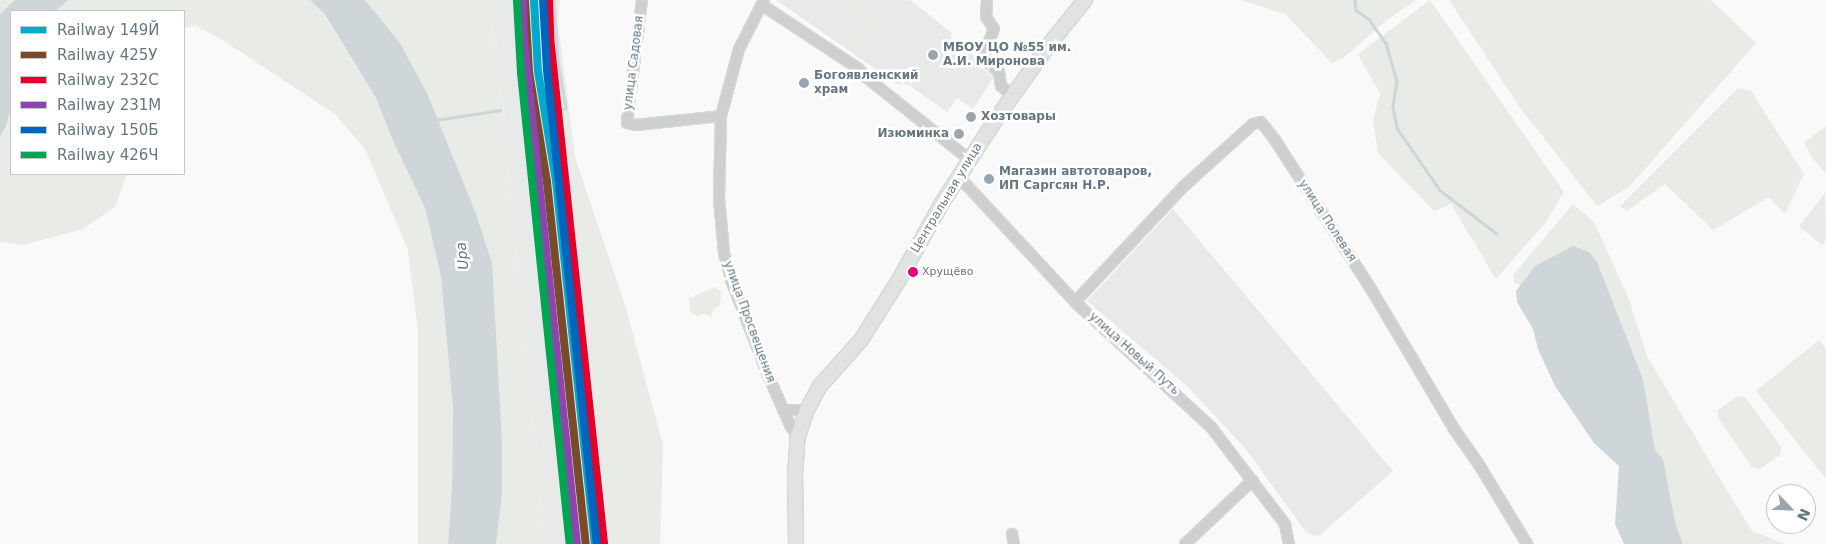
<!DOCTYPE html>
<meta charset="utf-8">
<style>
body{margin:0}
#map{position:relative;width:1826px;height:544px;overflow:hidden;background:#f9f9f9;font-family:"DejaVu Sans",sans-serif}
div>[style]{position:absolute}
.built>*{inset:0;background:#e8e9e9}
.green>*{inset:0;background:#e8ebe6}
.water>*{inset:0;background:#ced6d9}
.stream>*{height:2.5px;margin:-1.25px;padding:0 1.25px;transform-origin:1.25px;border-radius:1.25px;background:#ced6d9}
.roads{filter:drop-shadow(1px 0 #d5d6d7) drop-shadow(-1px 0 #d5d6d7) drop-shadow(0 1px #d5d6d7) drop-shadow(0 -1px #d5d6d7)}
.street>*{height:10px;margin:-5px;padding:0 5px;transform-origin:5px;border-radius:5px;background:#cecfd0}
.secondary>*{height:14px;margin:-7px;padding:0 7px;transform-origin:7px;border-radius:7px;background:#e1e2e2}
.rail-1>*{height:8px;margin:-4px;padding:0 4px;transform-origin:4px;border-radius:4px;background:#00a9ce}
.rail-2>*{height:8px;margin:-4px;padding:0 4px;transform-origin:4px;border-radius:4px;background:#7a4b2a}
.rail-3>*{height:8px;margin:-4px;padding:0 4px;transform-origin:4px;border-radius:4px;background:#e4002b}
.rail-4>*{height:8px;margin:-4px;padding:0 4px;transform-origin:4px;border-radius:4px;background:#8e44ad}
.rail-5>*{height:8px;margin:-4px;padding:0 4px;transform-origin:4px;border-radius:4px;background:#0065bd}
.rail-6>*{height:8px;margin:-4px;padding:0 4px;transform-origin:4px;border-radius:4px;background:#00a651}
.dots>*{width:14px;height:14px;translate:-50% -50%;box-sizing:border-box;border:2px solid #fff;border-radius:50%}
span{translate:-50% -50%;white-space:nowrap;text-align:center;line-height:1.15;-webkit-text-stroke:5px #fff;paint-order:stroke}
.bus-label{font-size:11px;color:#657683}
.left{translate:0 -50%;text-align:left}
.poi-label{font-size:12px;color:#657683;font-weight:700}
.right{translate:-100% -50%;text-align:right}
.street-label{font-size:12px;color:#657683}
.water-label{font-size:14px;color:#60757c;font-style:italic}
.legend{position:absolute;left:10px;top:10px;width:175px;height:165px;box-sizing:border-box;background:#fff;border:1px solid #c1c8cd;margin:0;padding:6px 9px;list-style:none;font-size:15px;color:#657683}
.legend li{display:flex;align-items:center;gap:10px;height:25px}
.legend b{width:25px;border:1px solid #c1c8cd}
.north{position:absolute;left:1766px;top:484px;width:50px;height:50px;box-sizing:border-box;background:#fff;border:1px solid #c1c8cd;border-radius:50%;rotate:114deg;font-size:14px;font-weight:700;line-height:20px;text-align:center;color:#657683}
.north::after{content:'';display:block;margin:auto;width:18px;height:22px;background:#99a4ac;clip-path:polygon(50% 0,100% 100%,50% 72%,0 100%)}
</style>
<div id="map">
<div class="built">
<i style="clip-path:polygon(490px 0,551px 0,590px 441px,603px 544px,546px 544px,500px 73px)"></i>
<i style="clip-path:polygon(776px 0,910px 0,952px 33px,950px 37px,973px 55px,979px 67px,994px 76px,973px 109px,957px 98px,947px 112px,909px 85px,897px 84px)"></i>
<i style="clip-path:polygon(1825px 193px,1826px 240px,1822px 245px,1799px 226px)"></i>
<i style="clip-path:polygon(1173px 209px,1393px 471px,1320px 535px,1314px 536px,1306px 532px,1245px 448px,1187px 386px,1087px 301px)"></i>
</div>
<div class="green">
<i style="clip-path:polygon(0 0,15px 0,0 14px)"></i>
<i style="clip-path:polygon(69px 0,310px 0,324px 15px,376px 98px,394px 143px,425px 208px,441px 277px,453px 409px,452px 487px,448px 544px,418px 544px,418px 332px,408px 250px,365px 149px,336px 115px,221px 39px,196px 26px,184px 28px,184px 11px,55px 11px)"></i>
<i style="clip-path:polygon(365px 0,490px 0,500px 73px,546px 544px,496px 544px,502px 495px,502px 443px,497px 369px,475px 211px,427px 93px,400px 43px)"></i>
<i style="clip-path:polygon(551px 0,560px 0,558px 23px,575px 157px,626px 308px,663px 445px,660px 544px,603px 544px,590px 441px)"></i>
<i style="clip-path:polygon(1241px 0,1416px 0,1387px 20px,1342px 59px,1332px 63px,1285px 14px)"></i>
<i style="clip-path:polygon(1430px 0,1564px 192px,1546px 222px,1496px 279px,1451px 204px,1434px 211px,1378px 153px,1373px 120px,1380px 94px,1358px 54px)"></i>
<i style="clip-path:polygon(1449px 0,1711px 0,1756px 43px,1629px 187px,1597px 206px,1521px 109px)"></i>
<i style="clip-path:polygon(860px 1px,881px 18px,868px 35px,847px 17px)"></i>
<i style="clip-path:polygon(847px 23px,866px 38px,858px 49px,838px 34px)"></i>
<i style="clip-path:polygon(1738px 88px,1751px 91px,1804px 174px,1785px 214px,1769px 197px,1713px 230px,1665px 184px,1627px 211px,1620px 206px)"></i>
<i style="clip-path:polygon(11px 109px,11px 174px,127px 174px,115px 207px,83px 229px,23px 245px,0 242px,0 137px,6px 126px)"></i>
<i style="clip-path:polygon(1826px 126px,1826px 173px,1812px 158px,1804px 143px)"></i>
<i style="clip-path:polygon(1573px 204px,1594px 222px,1629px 299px,1647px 356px,1726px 489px,1752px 531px,1785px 544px,1683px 544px,1676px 525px,1663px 459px,1655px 450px,1643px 379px,1597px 262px,1573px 246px,1535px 266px,1520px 285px,1514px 282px,1514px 274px)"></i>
<i style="clip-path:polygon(715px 287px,721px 291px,720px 305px,713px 310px,711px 317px,704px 314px,697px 316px,690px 312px,689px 298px)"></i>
<i style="clip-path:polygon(1819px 340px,1826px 349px,1826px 479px,1756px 391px)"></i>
<i style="clip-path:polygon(1738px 396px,1746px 398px,1781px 447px,1780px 455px,1760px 469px,1752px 467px,1718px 418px,1718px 410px)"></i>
</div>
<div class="water">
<i style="clip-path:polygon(15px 0,69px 0,55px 11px,11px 11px,11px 109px,6px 126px,0 137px,0 14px)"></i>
<i style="clip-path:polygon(310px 0,365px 0,400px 43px,427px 93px,475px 211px,492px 263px,502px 443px,502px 495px,496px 544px,448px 544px,452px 487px,453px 409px,441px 277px,425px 208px,394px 143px,376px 98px,325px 15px)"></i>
<i style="clip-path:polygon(1573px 246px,1589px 252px,1597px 262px,1643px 379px,1655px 450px,1663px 459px,1676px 525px,1683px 544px,1624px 544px,1615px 524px,1619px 466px,1594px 443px,1555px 386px,1538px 349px,1533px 329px,1517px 302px,1516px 291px,1535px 266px)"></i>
</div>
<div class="stream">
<i style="left:554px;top:0;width:62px;rotate:86.3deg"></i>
<i style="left:558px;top:62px;width:47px;rotate:80.1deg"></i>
<i style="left:566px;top:108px;width:11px;rotate:153deg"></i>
<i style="left:1355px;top:0;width:10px;rotate:84deg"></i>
<i style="left:1356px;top:10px;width:16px;rotate:35deg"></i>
<i style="left:1369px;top:19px;width:29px;rotate:55deg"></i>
<i style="left:1386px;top:43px;width:40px;rotate:74deg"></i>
<i style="left:1397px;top:81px;width:26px;rotate:99deg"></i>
<i style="left:1393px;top:107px;width:21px;rotate:79deg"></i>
<i style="left:1397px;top:128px;width:75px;rotate:55.3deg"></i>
<i style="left:1440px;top:190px;width:71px;rotate:37.5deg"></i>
<i style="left:435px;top:120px;width:66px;rotate:-8.7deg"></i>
</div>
<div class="roads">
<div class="street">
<i style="left:642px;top:0;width:124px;rotate:97deg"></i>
<i style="left:627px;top:123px;width:9px;rotate:13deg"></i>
<i style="left:636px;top:125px;width:85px;rotate:-6deg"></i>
<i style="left:764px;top:0;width:55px;rotate:117deg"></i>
<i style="left:739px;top:49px;width:69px;rotate:105deg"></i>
<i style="left:721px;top:116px;width:82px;rotate:91.4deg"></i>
<i style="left:719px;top:198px;width:55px;rotate:84.8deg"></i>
<i style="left:724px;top:253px;width:28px;rotate:75deg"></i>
<i style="left:731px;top:280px;width:100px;rotate:68.8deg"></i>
<i style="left:767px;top:373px;width:59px;rotate:66deg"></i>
<i style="left:791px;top:427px;width:11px;rotate:52deg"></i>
<i style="left:987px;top:0;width:17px;rotate:93deg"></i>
<i style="left:986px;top:17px;width:14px;rotate:56deg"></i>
<i style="left:994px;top:29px;width:31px;rotate:112deg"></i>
<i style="left:982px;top:58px;width:22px;rotate:39deg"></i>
<i style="left:999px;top:72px;width:14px;rotate:82deg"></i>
<i style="left:1001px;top:86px;width:14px;rotate:39deg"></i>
<i style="left:762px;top:5px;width:116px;rotate:33.4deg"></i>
<i style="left:859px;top:69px;width:12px;rotate:48deg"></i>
<i style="left:867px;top:78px;width:130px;rotate:38.5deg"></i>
<i style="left:959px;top:177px;width:171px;rotate:47.1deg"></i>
<i style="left:1075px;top:302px;width:185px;rotate:42.6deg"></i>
<i style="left:1211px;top:427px;width:122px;rotate:52.7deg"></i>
<i style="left:1285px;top:524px;width:20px;rotate:79deg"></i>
<i style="left:1075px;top:302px;width:158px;rotate:-46.8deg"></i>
<i style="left:1183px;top:187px;width:94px;rotate:-42deg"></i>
<i style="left:1253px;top:124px;width:8px;rotate:-14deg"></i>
<i style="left:1261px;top:122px;width:23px;rotate:52deg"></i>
<i style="left:1275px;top:140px;width:177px;rotate:57.2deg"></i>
<i style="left:1371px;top:289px;width:163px;rotate:59.3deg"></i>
<i style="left:1454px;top:429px;width:42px;rotate:54.8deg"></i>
<i style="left:1478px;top:463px;width:95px;rotate:58.8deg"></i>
<i style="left:783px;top:410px;width:24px"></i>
<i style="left:1012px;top:534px;width:10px;rotate:79deg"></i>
<i style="left:1185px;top:544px;width:93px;rotate:-43.3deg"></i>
</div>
<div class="secondary">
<i style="left:796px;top:544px;width:69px;rotate:-90.8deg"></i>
<i style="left:795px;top:475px;width:39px;rotate:-86deg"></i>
<i style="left:798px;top:436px;width:28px;rotate:-71deg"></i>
<i style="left:807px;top:410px;width:27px;rotate:-62deg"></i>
<i style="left:820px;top:386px;width:62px;rotate:-48.3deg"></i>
<i style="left:861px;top:340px;width:71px;rotate:-57.7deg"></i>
<i style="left:899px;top:280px;width:88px;rotate:-60.8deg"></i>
<i style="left:942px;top:203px;width:100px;rotate:-57.3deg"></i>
<i style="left:996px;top:119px;width:90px;rotate:-54.5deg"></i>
<i style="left:1048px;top:46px;width:59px;rotate:-51.2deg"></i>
</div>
</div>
<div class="rail-1">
<i style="left:534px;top:0;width:71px;rotate:86.8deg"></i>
<i style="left:538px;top:71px;width:111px;rotate:80.7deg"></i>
<i style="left:556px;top:181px;width:365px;rotate:83.9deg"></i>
</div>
<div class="rail-2">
<i style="left:525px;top:0;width:72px;rotate:86.8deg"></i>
<i style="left:529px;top:72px;width:111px;rotate:80.7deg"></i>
<i style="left:547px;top:182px;width:364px;rotate:83.9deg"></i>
</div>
<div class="rail-3">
<i style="left:549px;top:0;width:37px;rotate:88deg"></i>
<i style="left:550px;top:37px;width:509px;rotate:83.91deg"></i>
</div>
<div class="rail-4">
<i style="left:523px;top:0;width:40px;rotate:88.6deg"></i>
<i style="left:524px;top:40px;width:507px;rotate:84deg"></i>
</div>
<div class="rail-5">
<i style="left:543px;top:0;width:70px;rotate:86.7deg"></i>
<i style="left:547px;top:70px;width:476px;rotate:84deg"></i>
</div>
<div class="rail-6">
<i style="left:517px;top:1px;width:72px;rotate:86.8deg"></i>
<i style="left:521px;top:73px;width:474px;rotate:84.1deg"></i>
</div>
<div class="dots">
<i style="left:933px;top:55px;background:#99a4ac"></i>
<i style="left:804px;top:83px;background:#99a4ac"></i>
<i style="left:971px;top:117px;background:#99a4ac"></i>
<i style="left:959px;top:134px;background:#99a4ac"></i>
<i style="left:989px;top:179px;background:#99a4ac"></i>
<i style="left:913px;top:272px;background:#e5007d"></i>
</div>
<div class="bus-label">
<span class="left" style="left:922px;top:272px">Хрущёво</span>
</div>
<div class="poi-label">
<span class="left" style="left:943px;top:55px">МБОУ ЦО №55 им.<br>А.И. Миронова</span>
<span class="left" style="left:814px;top:83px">Богоявленский<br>храм</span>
<span class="left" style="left:981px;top:117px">Хозтовары</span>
<span class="right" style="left:949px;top:134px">Изюминка</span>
<span class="left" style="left:999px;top:179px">Магазин автотоваров,<br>ИП Саргсян Н.Р.</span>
</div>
<div class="street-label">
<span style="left:634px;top:63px;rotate:-83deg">улица Садовая</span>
<span style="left:947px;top:198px;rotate:-59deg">Центральная улица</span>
<span style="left:1327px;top:221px;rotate:57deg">улица Полевая</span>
<span style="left:749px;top:322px;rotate:70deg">улица Просвещения</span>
<span style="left:1134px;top:354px;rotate:42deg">улица Новый Путь</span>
</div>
<div class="water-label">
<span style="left:462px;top:256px;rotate:-96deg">Upa</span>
</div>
<ul class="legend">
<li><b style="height:6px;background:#00a9ce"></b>Railway 149Й</li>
<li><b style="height:6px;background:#7a4b2a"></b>Railway 425У</li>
<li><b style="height:6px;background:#e4002b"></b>Railway 232C</li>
<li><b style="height:6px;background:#8e44ad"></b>Railway 231М</li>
<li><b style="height:6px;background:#0065bd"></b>Railway 150Б</li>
<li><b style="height:6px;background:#00a651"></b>Railway 426Ч</li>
</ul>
<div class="north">N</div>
</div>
